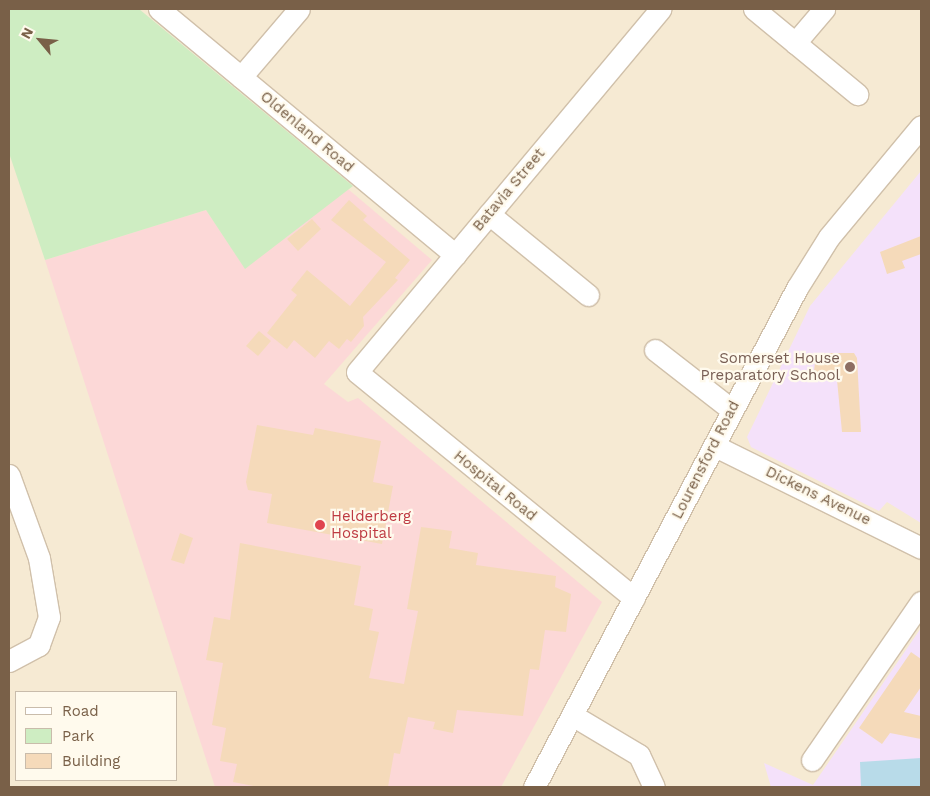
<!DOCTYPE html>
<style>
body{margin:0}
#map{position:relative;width:930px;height:796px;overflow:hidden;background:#fef7e5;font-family:"Work Sans",sans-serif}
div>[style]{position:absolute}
.residential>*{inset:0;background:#f6ead3}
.education>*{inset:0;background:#f4e1fa}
.medical>*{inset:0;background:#fcd8d7}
.green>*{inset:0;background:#ceedc2}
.water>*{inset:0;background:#b8dbe9}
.building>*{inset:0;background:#f5daba}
.roads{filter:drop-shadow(1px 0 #d0c0aa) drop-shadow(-1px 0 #d0c0aa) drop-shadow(0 1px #d0c0aa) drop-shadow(0 -1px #d0c0aa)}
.minor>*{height:21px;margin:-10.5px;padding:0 10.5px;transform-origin:10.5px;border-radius:10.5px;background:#fff}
.dots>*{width:14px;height:14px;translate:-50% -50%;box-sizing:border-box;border:2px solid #fffaed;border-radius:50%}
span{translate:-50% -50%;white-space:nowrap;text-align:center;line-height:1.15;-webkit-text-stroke:4.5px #fffaed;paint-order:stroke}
.street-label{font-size:15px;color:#796048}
.education-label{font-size:15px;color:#785e54}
.right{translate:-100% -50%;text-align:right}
.health-label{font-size:15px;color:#be3a42}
.left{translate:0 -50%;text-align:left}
.frame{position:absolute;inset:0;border:10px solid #796048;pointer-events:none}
.legend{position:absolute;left:15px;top:691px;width:162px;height:90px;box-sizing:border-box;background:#fffaed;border:1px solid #c9bcab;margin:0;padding:6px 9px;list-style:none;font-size:15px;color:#796048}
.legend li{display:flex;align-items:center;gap:10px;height:25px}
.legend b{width:25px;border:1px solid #c9bcab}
.north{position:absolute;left:15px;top:15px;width:50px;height:50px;-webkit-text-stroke:4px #fffaed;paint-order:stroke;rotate:298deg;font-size:14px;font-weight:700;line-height:20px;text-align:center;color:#796048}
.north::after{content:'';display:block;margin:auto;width:18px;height:22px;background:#796048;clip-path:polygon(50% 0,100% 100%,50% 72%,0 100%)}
</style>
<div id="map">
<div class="residential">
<i style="clip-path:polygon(evenodd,9px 9px,921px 9px,921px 787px,9px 787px,9px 9px,16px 692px,176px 692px,176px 780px,16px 780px,16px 692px)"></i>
</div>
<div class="education">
<i style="clip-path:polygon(921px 171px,921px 523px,887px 502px,879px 511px,751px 447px,747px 437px,810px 306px)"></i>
<i style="clip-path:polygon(921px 628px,921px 787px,771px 787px,764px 763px,813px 785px)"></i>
</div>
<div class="medical">
<i style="clip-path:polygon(348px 189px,432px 260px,324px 384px,348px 402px,358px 398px,602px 602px,501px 787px,215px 787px,45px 260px,206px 210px,245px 268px)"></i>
</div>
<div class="green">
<i style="clip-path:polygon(9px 9px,139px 9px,353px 186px,245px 269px,206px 210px,45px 260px,9px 153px)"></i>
</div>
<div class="water">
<i style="clip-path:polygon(921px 758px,921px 787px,861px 787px,860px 762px)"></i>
</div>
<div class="building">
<i style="clip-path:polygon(349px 200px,367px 216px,363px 220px,410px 260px,395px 278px,398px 280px,363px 317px,364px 326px,351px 342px,347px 339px,339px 349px,329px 341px,315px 358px,294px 340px,287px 349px,267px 333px,297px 295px,291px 290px,307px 270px,350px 306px,386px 262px,331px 220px)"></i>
<i style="clip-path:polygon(312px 219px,321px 229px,298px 251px,287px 239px)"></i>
<i style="clip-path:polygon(921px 236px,921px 254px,902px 261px,905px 268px,887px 274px,880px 252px)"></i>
<i style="clip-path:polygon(259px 331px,271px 341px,258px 356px,246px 346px)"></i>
<i style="clip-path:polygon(816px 353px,854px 353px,857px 358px,861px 432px,842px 432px,837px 380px,813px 380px)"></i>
<i style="clip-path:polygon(257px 425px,313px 435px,315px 428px,381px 441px,373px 482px,393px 486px,382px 544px,267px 523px,272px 494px,248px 490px,246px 482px)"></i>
<i style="clip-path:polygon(421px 527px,452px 531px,449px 548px,478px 553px,476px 565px,556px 576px,555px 587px,571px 594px,566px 632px,545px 630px,539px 670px,530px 669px,523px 716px,457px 710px,453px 733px,433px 729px,435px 722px,408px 717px,400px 754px,394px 753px,388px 787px,259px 787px,233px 782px,237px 764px,220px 761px,226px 728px,212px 725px,223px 663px,206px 660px,214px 617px,230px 620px,240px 543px,361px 566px,354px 605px,373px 609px,369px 630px,379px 632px,369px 678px,404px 684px,418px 611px,407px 609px)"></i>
<i style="clip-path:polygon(180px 533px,193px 538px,184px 564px,171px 560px)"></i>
<i style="clip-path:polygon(911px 652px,921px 659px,921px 687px,904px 712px,921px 716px,921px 739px,890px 733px,882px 744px,859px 728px)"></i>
</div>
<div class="roads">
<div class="minor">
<i style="left:159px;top:9px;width:385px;rotate:39.7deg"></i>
<i style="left:754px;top:9px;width:134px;rotate:39.5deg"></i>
<i style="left:795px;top:43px;width:45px;rotate:-49.5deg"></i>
<i style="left:241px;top:77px;width:89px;rotate:-49.5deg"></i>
<i style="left:489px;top:214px;width:128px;rotate:39.3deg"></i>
<i style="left:655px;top:350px;width:98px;rotate:37.9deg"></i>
<i style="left:715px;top:446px;width:230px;rotate:26.3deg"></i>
<i style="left:9px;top:475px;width:88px;rotate:70.1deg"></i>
<i style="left:39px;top:558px;width:60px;rotate:80.4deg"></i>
<i style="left:49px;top:617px;width:30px;rotate:110deg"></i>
<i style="left:39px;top:645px;width:34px;rotate:152deg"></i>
<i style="left:634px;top:598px;width:357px;rotate:-140.8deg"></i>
<i style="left:357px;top:372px;width:473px;rotate:-50.1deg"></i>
<i style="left:572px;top:715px;width:78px;rotate:30.8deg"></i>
<i style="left:639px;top:755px;width:35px;rotate:65deg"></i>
<i style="left:812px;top:760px;width:192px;rotate:-55.4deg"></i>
<i style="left:534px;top:787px;width:564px;rotate:-62.21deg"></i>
<i style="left:797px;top:288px;width:60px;rotate:-57.9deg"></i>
<i style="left:829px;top:237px;width:144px;rotate:-50.3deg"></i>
</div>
</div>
<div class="dots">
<i style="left:850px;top:367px;background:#8d6e63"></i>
<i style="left:320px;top:525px;background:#e0444e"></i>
</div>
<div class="street-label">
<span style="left:307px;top:132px;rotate:40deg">Oldenland Road</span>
<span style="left:509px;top:190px;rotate:-50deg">Batavia Street</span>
<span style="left:706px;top:460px;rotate:-63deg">Lourensford Road</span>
<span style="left:495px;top:486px;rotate:39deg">Hospital Road</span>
<span style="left:818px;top:496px;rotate:26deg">Dickens Avenue</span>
</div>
<div class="education-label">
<span class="right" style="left:840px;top:367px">Somerset House<br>Preparatory School</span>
</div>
<div class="health-label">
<span class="left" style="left:331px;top:525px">Helderberg<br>Hospital</span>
</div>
<div class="frame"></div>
<ul class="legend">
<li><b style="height:6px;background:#fff"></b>Road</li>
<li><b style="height:14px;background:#ceedc2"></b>Park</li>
<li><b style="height:14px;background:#f5daba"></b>Building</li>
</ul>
<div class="north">N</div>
</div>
